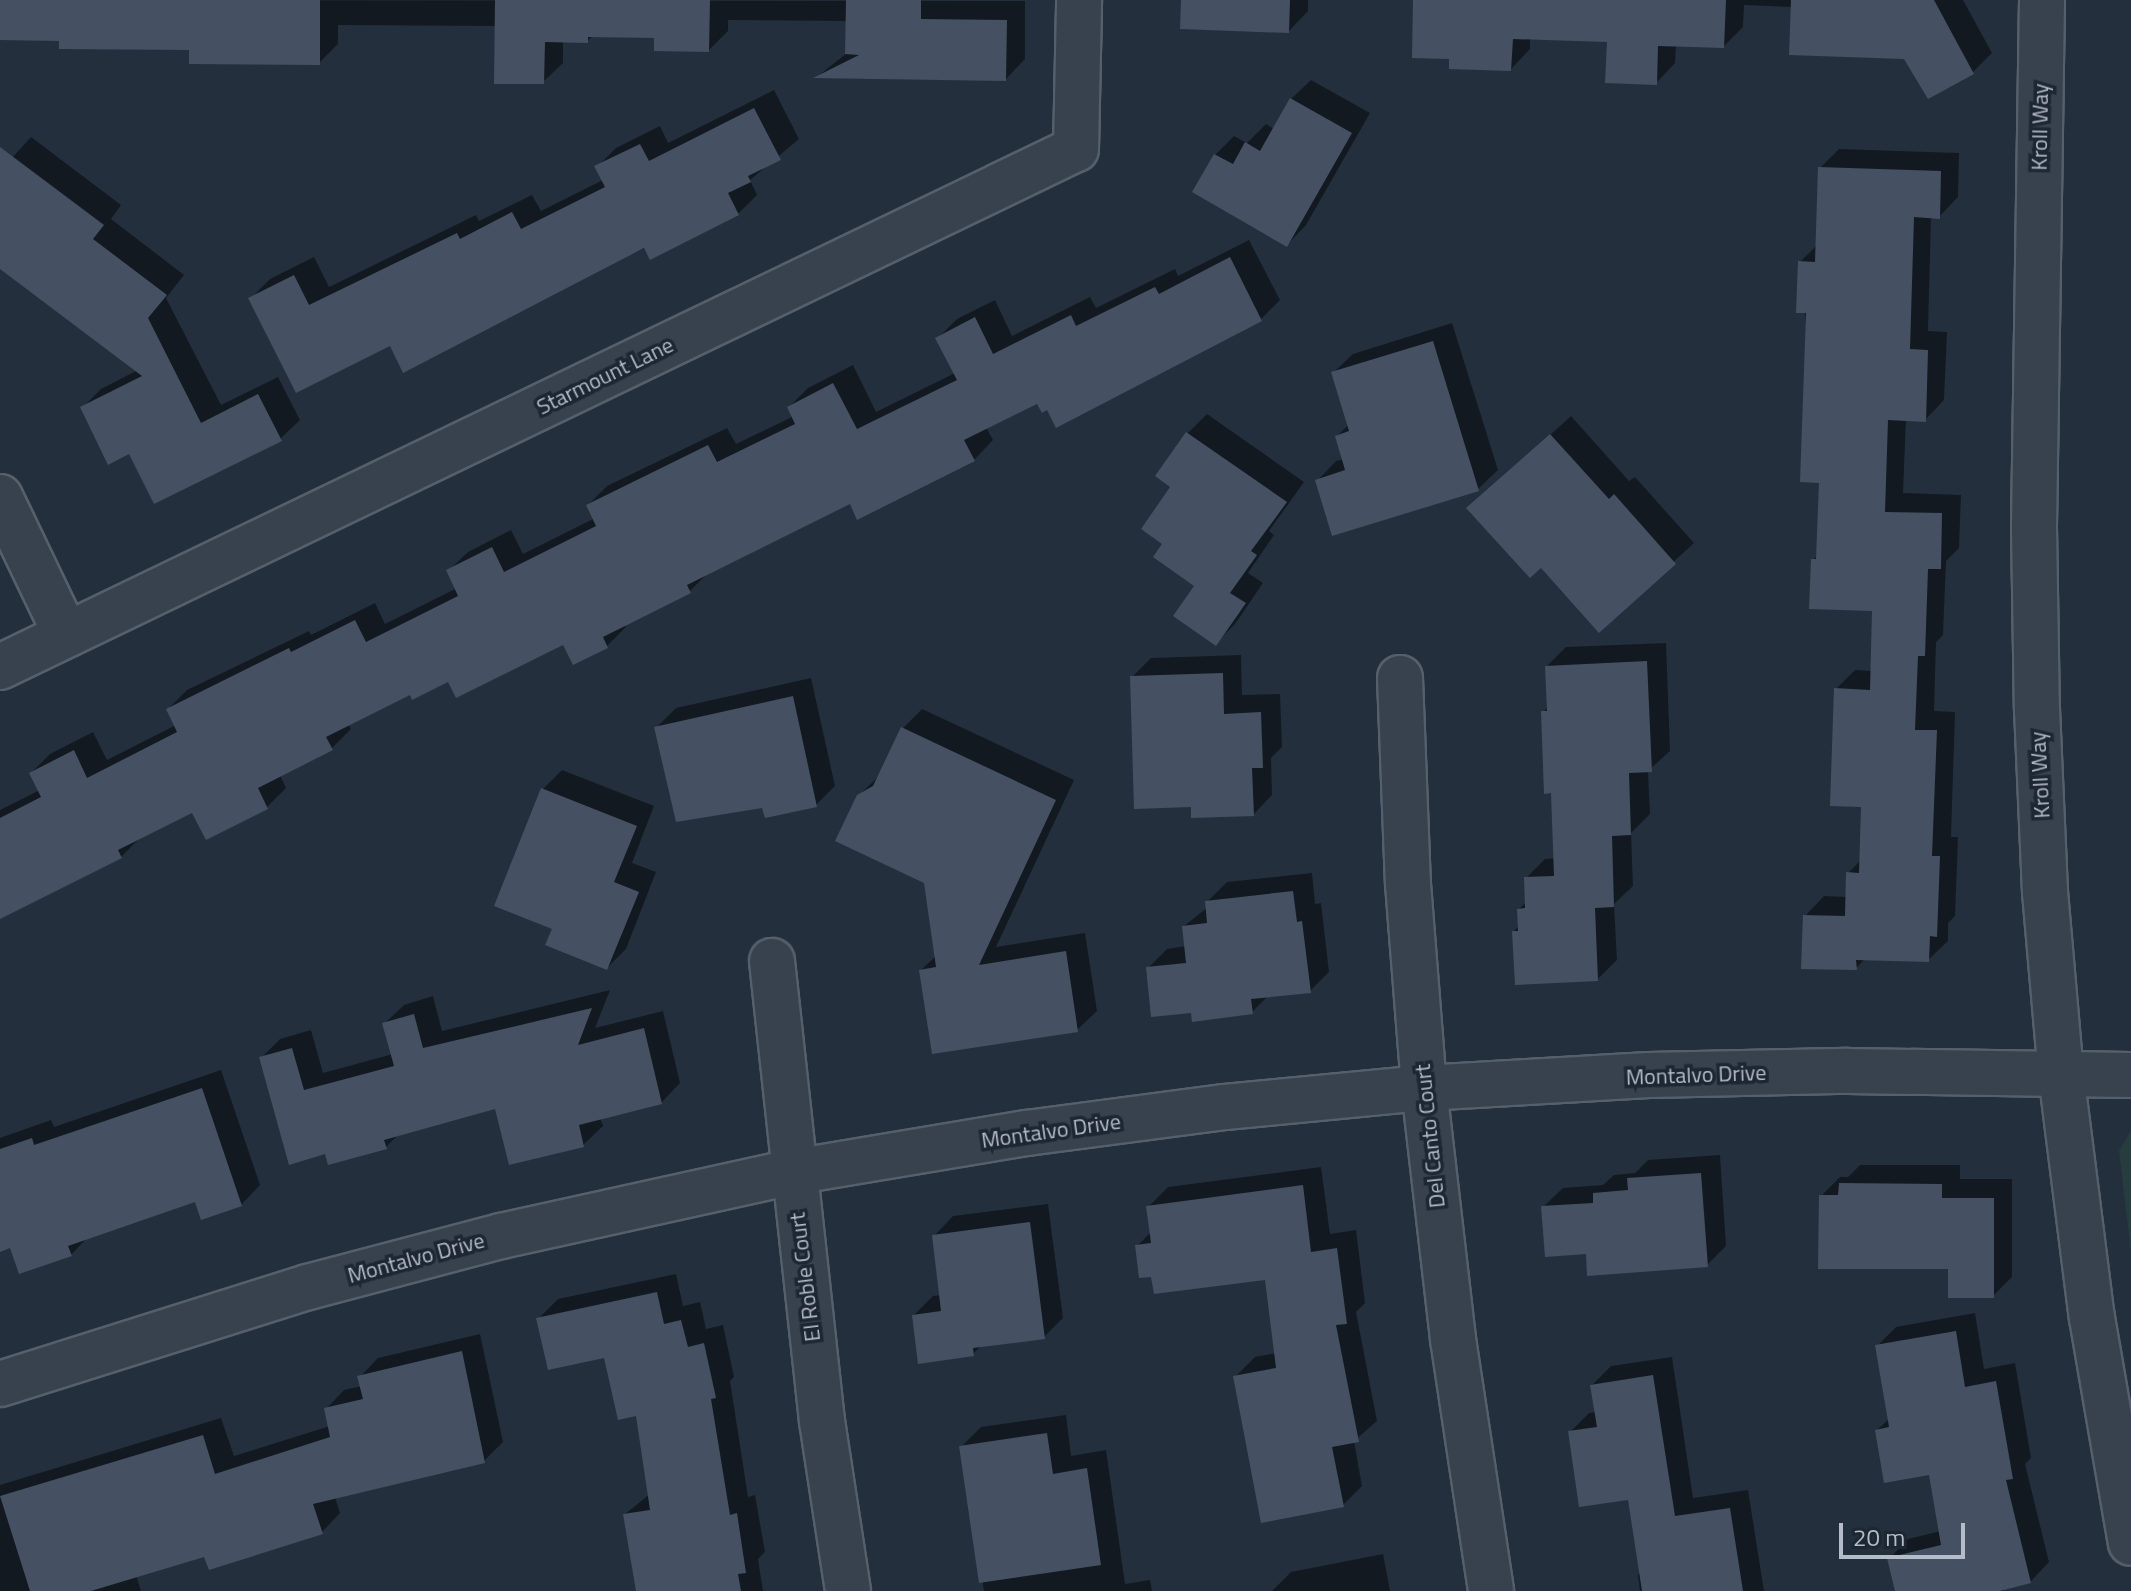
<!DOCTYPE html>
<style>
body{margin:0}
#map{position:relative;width:2131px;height:1591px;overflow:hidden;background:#242f3e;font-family:"Titillium Web",sans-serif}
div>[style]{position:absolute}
.green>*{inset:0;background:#263c3f}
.shadow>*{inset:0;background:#0007}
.building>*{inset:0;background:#455162}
.roads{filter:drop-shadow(2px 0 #565f6c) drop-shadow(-2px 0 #565f6c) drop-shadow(0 2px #565f6c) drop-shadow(0 -2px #565f6c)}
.minor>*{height:44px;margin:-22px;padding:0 22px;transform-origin:22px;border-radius:22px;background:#38414e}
span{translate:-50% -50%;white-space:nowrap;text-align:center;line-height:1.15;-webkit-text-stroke:7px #1d2633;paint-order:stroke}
.street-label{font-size:22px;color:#b4bcc9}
.scale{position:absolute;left:1839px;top:1523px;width:126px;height:36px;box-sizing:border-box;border:4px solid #b4bcc9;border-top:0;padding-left:10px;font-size:24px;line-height:28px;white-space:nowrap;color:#b4bcc9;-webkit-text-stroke:6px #1d2633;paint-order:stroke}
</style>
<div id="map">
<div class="green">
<i style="clip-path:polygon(2131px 1131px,2131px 1252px,2119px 1151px)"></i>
</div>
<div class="shadow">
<i style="clip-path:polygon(0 0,1025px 1px,1025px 59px,1006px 79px,818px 76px,847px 53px,848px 21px,728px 20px,728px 31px,709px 50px,656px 36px,594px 35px,587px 41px,563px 41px,563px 63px,543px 82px,497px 26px,338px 25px,338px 44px,319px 63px,191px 48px,0 38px)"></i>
<i style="clip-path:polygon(1198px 0,1308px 0,1308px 11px,1289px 31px)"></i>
<i style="clip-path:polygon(1415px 0,1963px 0,1992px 53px,1973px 72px,1905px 57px,1793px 7px,1744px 5px,1743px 27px,1724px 46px,1676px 45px,1675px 63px,1656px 83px,1609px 41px,1530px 38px,1530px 49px,1511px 69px,1451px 58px)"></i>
<i style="clip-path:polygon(1311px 80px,1370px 113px,1306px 225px,1287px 245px,1215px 155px,1234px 136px,1247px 143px,1266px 124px,1274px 129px,1291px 99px)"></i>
<i style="clip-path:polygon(774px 90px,799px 139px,750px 180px,757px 195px,738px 214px,390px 343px,251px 298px,270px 279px,314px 257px,329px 287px,476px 215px,479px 221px,532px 195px,541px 211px,603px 180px,597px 167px,616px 148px,660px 126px,668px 143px)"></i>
<i style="clip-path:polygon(31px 137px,121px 205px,111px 219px,184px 275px,166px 298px,221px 405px,278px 377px,300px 420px,280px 439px,130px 452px,82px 408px,101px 389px,138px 370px,0 266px,0 171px)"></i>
<i style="clip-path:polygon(1839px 149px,1959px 153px,1958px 197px,1939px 217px,1931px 216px,1928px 331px,1947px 332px,1944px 400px,1925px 420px,1906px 419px,1903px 493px,1961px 495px,1959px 548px,1946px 561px,1943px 635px,1936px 642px,1934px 711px,1955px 712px,1951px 837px,1958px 837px,1955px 916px,1948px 923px,1948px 941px,1928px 960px,1866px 958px,1856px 968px,1805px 916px,1824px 896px,1848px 897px,1848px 873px,1861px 860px,1863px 805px,1836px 689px,1855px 670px,1873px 671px,1874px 609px,1813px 560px,1819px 554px,1821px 481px,1800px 262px,1818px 244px,1820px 168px)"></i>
<i style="clip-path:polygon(1249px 240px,1280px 300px,1260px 320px,1048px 407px,1038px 401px,986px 427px,993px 440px,974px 460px,851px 502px,708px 573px,690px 591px,624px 624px,626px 627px,607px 646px,564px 642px,411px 692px,348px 724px,351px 729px,332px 748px,280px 775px,286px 788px,267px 807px,207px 838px,193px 811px,141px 837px,121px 857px,0 907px,0 810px,40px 790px,31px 773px,50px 754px,93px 732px,107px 760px,176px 725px,168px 709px,187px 690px,309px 631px,311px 635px,375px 603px,385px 624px,457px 588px,448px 571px,468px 552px,511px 530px,523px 554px,595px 518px,588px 505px,607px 486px,727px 428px,736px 444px,794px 416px,789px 407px,808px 388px,853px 365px,876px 412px,955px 373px,938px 338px,957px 319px,995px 300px,1012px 336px,1090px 297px,1096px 308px,1175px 269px,1178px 276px)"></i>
<i style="clip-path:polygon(1452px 323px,1498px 470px,1478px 489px,1317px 481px,1336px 461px,1344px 459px,1337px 436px,1349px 424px,1333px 373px,1353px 354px)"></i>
<i style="clip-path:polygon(1207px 414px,1304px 482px,1269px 531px,1274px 535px,1248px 573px,1263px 583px,1235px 624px,1216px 643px,1197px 585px,1165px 543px,1173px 486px,1158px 476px,1188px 433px)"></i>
<i style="clip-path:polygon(1571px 416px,1629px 481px,1635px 477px,1694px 543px,1599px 630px,1541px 565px,1469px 508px)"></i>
<i style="clip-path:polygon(1666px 643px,1670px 751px,1648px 771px,1650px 814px,1631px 833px,1633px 886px,1614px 904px,1617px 960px,1598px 979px,1514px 931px,1519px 926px,1519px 909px,1527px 901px,1526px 878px,1545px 859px,1556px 858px,1553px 791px,1543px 712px,1549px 706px,1547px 666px,1566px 647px)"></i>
<i style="clip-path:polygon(1241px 655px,1242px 695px,1280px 694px,1282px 747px,1271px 758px,1272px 795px,1253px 815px,1193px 805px,1132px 677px,1151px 658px)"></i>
<i style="clip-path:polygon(811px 678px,835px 786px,816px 805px,764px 806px,656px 728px,676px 708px)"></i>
<i style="clip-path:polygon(922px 709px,1074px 780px,996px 947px,1085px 933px,1097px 1011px,1077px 1030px,921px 970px,937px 955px,926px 882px,858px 796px,880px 775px,903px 728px)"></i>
<i style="clip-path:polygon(562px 770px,654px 806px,632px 863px,656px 872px,626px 949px,607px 968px,554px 928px,543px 789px)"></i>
<i style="clip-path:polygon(1312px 873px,1315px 904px,1321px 903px,1329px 972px,1310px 991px,1269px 995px,1252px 1012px,1193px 1010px,1148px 968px,1167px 949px,1186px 946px,1184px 926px,1208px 907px,1207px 902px,1227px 882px)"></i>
<i style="clip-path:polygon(610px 990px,595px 1028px,663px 1011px,680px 1083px,661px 1103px,600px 1117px,603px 1126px,583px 1145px,497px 1107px,399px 1134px,386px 1147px,327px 1152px,261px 1058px,280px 1039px,311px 1030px,323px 1073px,393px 1054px,384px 1024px,404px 1005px,433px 996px,442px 1031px)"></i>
<i style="clip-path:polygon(221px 1070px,260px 1185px,241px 1205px,196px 1200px,88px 1237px,71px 1255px,11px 1246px,0 1249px,0 1138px,51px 1120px,54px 1127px)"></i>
<i style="clip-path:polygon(1720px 1155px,1726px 1246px,1707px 1265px,1587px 1252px,1543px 1207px,1563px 1188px,1603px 1185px,1614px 1175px,1635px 1173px,1648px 1160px)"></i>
<i style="clip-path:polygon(1860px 1165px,1960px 1165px,1960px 1179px,2012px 1179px,2012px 1277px,1993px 1296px,1950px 1267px,1821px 1196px,1840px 1177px,1848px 1177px)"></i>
<i style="clip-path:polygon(1321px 1167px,1330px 1234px,1356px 1230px,1365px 1303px,1356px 1312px,1377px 1421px,1354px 1441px,1362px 1486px,1343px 1505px,1236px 1376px,1255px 1357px,1276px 1353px,1266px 1278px,1153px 1274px,1137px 1246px,1152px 1231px,1149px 1206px,1168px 1187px)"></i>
<i style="clip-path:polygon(1048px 1204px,1063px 1318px,1044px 1337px,983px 1344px,973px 1354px,914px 1315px,933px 1296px,941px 1295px,934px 1236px,953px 1216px)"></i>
<i style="clip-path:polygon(676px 1274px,683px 1306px,700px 1302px,706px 1329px,723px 1325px,734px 1377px,730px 1381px,748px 1497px,755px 1495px,765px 1552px,758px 1559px,763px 1591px,646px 1591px,625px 1514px,650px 1494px,637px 1414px,606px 1356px,538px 1319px,558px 1299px)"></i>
<i style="clip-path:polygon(1975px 1313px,1984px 1369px,2015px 1363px,2031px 1458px,2025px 1464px,2049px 1562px,2030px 1582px,2003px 1588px,2004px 1591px,1897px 1591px,1889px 1559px,1908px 1539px,1941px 1531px,1931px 1473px,1877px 1430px,1890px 1418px,1877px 1346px,1896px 1327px)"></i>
<i style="clip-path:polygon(480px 1334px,503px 1442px,484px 1461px,335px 1497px,340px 1513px,322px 1532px,206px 1555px,136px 1575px,141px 1591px,0 1591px,0 1485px,221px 1418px,234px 1456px,330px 1426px,326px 1409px,344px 1390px,362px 1386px,360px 1377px,378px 1358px)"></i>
<i style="clip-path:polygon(1672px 1357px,1693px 1498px,1748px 1490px,1764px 1591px,1640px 1591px,1638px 1575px,1641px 1572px,1630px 1498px,1570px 1432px,1589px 1413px,1596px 1412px,1592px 1385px,1611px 1366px)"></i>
<i style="clip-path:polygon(1066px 1415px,1071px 1456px,1106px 1450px,1125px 1584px,1150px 1580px,1152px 1591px,984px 1591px,962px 1446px,981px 1427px)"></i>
<i style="clip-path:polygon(1383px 1554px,1390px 1591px,1272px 1591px,1291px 1572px)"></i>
</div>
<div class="building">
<i style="clip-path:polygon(0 0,320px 0,320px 65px,189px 64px,189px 50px,59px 49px,59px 41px,0 40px)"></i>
<i style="clip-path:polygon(495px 0,710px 0,709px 52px,654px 51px,654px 38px,588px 37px,588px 43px,545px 42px,544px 84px,494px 84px)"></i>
<i style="clip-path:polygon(846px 0,921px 0,921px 19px,1007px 20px,1006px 81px,813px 78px,859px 55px,845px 54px)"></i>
<i style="clip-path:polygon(1181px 0,1290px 0,1289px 33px,1180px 29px)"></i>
<i style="clip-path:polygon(1413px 0,1726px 0,1724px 48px,1658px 46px,1657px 85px,1605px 83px,1607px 42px,1513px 39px,1511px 71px,1449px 69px,1449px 59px,1412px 58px)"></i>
<i style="clip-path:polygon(1791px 0,1934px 0,1974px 74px,1928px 99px,1904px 59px,1789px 55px)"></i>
<i style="clip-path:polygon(1290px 98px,1352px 133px,1287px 247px,1192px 192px,1214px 154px,1233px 164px,1245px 142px,1260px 151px)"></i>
<i style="clip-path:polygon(754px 108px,781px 160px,748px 176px,751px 182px,728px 193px,739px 215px,650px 260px,644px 248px,403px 373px,390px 346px,296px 393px,248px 298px,294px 275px,309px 305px,457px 233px,460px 239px,512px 212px,521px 229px,605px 187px,594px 166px,640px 144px,649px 161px)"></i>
<i style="clip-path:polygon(0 147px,104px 225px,93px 239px,167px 295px,148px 318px,201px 423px,258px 394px,282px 441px,154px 504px,129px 454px,108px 465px,80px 407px,142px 376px,0 269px)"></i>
<i style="clip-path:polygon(1818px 167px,1941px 171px,1940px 219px,1914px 217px,1910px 349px,1928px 350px,1926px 422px,1888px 420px,1885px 512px,1942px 513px,1941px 569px,1928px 569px,1925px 656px,1918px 656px,1915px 730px,1937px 730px,1932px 856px,1940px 856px,1937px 937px,1930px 936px,1929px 962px,1856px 960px,1857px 970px,1801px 969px,1803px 915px,1845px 916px,1846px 872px,1859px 873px,1861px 807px,1830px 806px,1834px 688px,1870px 690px,1872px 611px,1809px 609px,1811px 559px,1816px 559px,1819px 483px,1800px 482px,1806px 313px,1796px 313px,1798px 261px,1815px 262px)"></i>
<i style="clip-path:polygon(1230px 257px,1262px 321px,1056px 428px,1047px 410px,1042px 413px,1037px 404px,964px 440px,975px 461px,857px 520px,850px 504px,687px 585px,691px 593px,603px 637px,608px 648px,573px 665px,563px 645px,456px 698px,448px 682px,412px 700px,410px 695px,326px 737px,333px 750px,258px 788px,268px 809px,206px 840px,192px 813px,118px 850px,122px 858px,0 919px,0 818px,41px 797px,29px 773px,74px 750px,87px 778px,177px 732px,166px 709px,289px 648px,291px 652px,355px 620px,366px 642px,458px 596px,446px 570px,492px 547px,504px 572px,596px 526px,586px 505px,708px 445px,717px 462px,795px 424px,787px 407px,833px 383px,857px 429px,957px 380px,935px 338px,975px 317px,993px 354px,1071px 315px,1076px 326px,1155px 287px,1159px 294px)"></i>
<i style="clip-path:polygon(1433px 341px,1479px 491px,1332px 536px,1315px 480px,1345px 470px,1335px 436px,1349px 431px,1331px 372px)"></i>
<i style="clip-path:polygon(1186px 432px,1287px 502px,1251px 551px,1257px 555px,1230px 593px,1246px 603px,1216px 646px,1173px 616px,1194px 586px,1153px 557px,1162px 544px,1141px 529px,1170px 487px,1155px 476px)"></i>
<i style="clip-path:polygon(1550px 434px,1609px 499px,1614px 494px,1676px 564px,1599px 633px,1541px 568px,1530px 578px,1466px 508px)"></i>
<i style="clip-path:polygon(1647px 661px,1652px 772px,1629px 773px,1631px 835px,1612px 836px,1614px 907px,1595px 908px,1598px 981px,1515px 985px,1512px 931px,1518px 931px,1517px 909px,1525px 908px,1524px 877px,1554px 876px,1551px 793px,1544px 794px,1541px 711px,1547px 711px,1545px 666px)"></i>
<i style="clip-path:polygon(1223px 673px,1224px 714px,1261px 712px,1263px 768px,1252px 768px,1254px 816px,1191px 818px,1191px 807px,1134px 809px,1130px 676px)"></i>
<i style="clip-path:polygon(793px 696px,817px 807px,765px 818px,762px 808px,676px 822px,654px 727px)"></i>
<i style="clip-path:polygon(901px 727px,1056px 800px,979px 965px,1066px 951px,1078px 1032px,932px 1054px,919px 970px,936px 967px,924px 883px,835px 841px,857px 795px,873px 786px)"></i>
<i style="clip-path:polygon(541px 788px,637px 826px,614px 882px,639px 892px,607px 970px,545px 945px,552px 929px,494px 906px)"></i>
<i style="clip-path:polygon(1293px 891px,1297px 922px,1302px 921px,1311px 993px,1251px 999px,1253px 1014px,1192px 1022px,1191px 1013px,1151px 1017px,1146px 967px,1186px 963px,1182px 926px,1207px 923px,1205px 901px)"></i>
<i style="clip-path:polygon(592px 1008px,578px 1045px,644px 1028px,662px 1104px,579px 1125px,584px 1147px,509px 1165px,495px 1109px,384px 1140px,387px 1149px,328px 1165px,325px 1154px,289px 1165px,259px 1057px,292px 1048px,304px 1090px,394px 1066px,382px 1023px,414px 1014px,423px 1048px)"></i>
<i style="clip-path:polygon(202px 1088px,242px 1206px,201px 1220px,195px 1202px,68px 1246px,72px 1256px,19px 1274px,10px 1248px,0 1252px,0 1149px,32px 1138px,34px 1145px)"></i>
<i style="clip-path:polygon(1701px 1173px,1708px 1267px,1587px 1276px,1586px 1254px,1545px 1257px,1541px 1206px,1593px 1203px,1593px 1193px,1628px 1190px,1627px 1178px)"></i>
<i style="clip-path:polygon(1839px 1183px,1942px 1184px,1942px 1198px,1994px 1198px,1994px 1298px,1948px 1298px,1948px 1269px,1818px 1269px,1819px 1195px,1838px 1195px)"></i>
<i style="clip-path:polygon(1303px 1185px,1311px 1252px,1337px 1248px,1347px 1324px,1336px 1325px,1359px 1442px,1332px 1447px,1344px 1507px,1261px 1523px,1233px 1376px,1276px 1368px,1265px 1280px,1154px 1294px,1151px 1277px,1139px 1278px,1135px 1245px,1151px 1243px,1146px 1206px)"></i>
<i style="clip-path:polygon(1030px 1222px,1045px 1339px,973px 1348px,974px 1356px,918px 1364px,912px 1315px,941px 1311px,932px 1235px)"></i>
<i style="clip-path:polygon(657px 1292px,664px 1324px,681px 1320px,688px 1347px,704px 1343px,716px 1398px,711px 1399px,730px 1515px,737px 1513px,746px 1573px,738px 1574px,741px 1591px,636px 1591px,623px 1514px,650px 1510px,636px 1416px,618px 1420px,604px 1358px,548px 1370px,536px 1318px)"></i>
<i style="clip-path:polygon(1956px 1331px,1965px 1387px,1996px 1381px,2013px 1479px,2006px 1480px,2031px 1583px,2000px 1591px,1895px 1591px,1887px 1558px,1941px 1545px,1929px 1475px,1884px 1483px,1875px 1430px,1889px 1427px,1875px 1345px)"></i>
<i style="clip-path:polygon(462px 1351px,485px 1463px,313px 1504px,323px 1534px,209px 1570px,204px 1557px,91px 1591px,30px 1591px,0 1496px,203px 1435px,215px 1474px,330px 1437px,324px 1408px,363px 1399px,357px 1376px)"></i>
<i style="clip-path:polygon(1653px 1375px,1675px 1516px,1730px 1508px,1743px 1591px,1642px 1591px,1628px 1500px,1579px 1507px,1568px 1431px,1597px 1427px,1590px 1385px)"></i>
<i style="clip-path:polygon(1047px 1433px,1053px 1474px,1087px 1468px,1101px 1565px,979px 1583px,959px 1446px)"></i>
</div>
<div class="roads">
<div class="minor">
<i style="left:2042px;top:0;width:527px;rotate:90.87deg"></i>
<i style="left:2034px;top:527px;width:182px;rotate:89.1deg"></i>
<i style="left:2037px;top:709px;width:183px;rotate:87.5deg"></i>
<i style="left:2045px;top:892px;width:183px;rotate:85deg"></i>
<i style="left:2061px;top:1074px;width:246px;rotate:82.8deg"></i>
<i style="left:2092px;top:1318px;width:228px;rotate:80.2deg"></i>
<i style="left:0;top:497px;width:153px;rotate:64.4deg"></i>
<i style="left:0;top:667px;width:1194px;rotate:-25.71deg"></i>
<i style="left:1076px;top:149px;width:149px;rotate:-88.8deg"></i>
<i style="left:1400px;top:678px;width:206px;rotate:87.8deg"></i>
<i style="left:1408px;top:884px;width:205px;rotate:85.5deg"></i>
<i style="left:1424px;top:1088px;width:253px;rotate:83.4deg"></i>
<i style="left:1453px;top:1339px;width:255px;rotate:81.4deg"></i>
<i style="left:772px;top:961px;width:463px;rotate:83.8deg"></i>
<i style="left:822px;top:1421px;width:172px;rotate:81.3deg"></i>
<i style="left:0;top:1384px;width:323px;rotate:-17.5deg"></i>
<i style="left:308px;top:1287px;width:200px;rotate:-14.8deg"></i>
<i style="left:501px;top:1236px;width:299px;rotate:-12.4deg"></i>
<i style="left:793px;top:1172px;width:237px;rotate:-9.5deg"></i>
<i style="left:1027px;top:1133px;width:200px;rotate:-7.5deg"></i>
<i style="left:1225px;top:1107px;width:200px;rotate:-5.5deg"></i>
<i style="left:1424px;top:1088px;width:225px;rotate:-3.3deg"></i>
<i style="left:1649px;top:1075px;width:199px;rotate:-1.2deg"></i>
<i style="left:1848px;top:1071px;width:283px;rotate:0.8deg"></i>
</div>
</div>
<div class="street-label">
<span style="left:2040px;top:127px;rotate:-89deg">Kroll Way</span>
<span style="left:605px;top:376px;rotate:-26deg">Starmount Lane</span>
<span style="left:2040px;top:775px;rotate:-93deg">Kroll Way</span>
<span style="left:1696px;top:1075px;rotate:-2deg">Montalvo Drive</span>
<span style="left:1051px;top:1131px;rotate:-8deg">Montalvo Drive</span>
<span style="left:1430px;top:1136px;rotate:-96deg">Del Canto Court</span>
<span style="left:416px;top:1258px;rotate:-15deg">Montalvo Drive</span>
<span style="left:805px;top:1277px;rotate:-97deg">El Roble Court</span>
</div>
<div class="scale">20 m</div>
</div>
